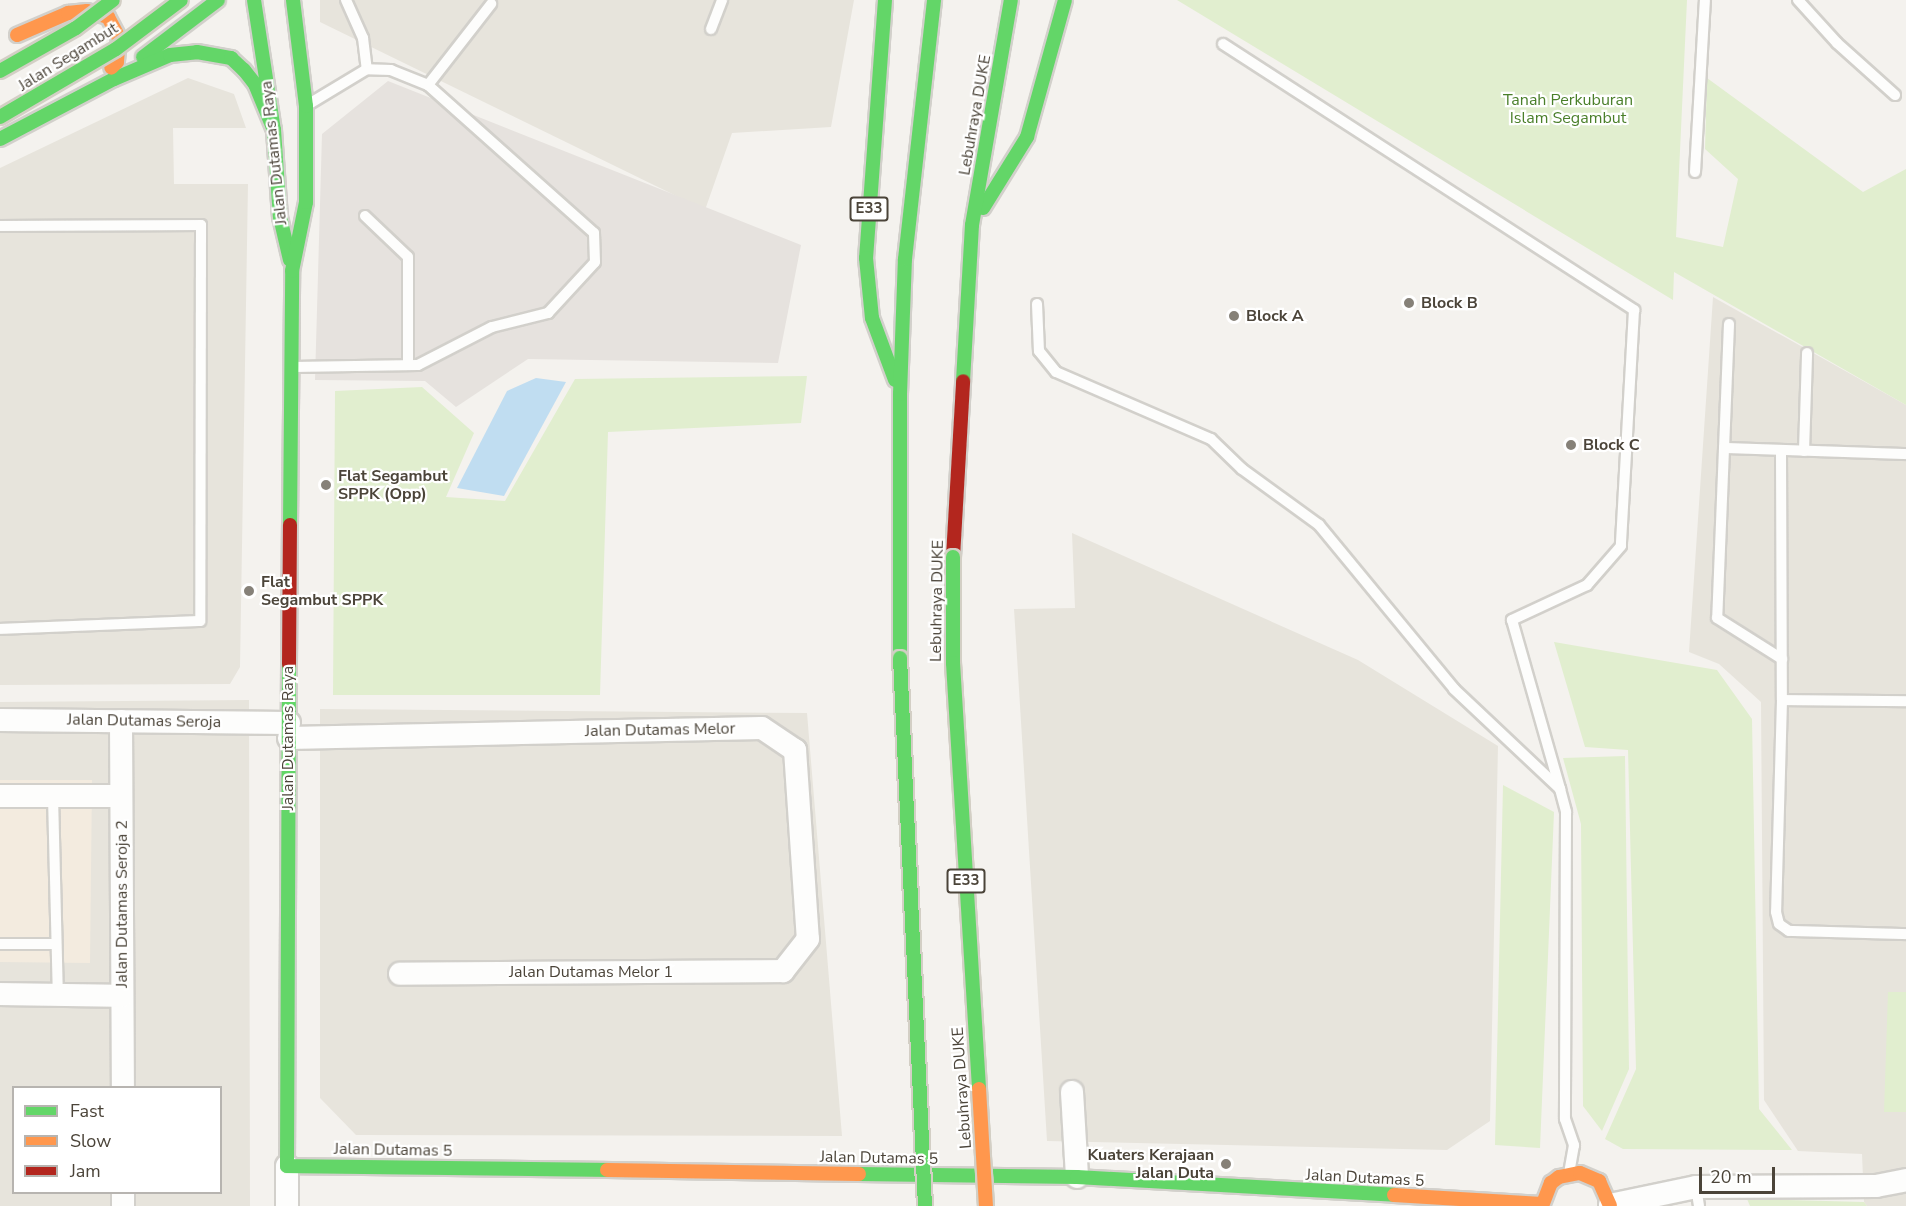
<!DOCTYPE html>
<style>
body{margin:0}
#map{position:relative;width:1906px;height:1206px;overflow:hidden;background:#f4f2ee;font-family:"Nunito Sans",sans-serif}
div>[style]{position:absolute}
.residential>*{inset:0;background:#e7e4dc}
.commercial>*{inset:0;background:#f3ebdf}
.industrial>*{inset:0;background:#e6e2de}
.green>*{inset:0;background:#e1eecf}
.water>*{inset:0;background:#c0ddf1}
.roads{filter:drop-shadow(2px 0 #d2d0cb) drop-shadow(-2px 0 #d2d0cb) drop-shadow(0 2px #d2d0cb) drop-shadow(0 -2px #d2d0cb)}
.lane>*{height:10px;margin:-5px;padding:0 5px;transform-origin:5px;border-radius:5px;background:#fdfdfc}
.street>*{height:22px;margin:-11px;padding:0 11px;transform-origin:11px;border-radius:11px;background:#fdfdfc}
.fast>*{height:14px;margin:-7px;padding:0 7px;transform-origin:7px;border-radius:7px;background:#63d668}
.slow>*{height:14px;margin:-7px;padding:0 7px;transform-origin:7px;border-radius:7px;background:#ff974d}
.jam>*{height:14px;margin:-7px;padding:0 7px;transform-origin:7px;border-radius:7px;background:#b3261e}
.bridges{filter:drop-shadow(2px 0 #d3cfc5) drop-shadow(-2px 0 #d3cfc5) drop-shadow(0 2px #d3cfc5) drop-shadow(0 -2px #d3cfc5)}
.fast-bridge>*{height:14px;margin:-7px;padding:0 7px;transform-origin:7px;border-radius:7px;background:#63d668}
.slow-bridge>*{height:14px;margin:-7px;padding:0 7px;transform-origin:7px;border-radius:7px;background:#ff974d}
.dots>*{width:16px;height:16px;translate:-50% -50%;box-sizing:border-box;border:3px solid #fff;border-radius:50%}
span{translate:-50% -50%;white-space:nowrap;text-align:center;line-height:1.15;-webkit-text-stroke:4.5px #fff;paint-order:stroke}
.shield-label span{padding:2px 4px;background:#fff;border:2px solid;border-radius:4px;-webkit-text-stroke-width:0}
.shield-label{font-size:15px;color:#4b4439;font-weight:700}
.street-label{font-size:16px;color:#4b4439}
.park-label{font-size:16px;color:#4a7f2a}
.poi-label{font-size:16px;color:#4b4439;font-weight:700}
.left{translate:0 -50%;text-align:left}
.right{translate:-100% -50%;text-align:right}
.legend{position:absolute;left:12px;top:1086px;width:210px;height:108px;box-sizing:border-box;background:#fff;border:2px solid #b7b4b0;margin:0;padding:8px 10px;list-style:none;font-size:18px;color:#4b4439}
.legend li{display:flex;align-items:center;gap:12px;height:30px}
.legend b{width:30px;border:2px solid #b7b4b0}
.scale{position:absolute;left:1699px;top:1167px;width:76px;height:27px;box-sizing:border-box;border:3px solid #4b4439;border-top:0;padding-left:8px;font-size:18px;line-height:21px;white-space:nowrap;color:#4b4439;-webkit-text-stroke:4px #fff;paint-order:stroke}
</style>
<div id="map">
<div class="residential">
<i style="clip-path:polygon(320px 0,854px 0,831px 127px,732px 133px,705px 210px,320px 22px)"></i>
<i style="clip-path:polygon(188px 78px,234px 94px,246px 128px,173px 128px,174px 184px,248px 184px,240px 667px,230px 684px,0 685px,0 168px)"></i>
<i style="clip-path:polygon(1713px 297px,1906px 405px,1906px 1206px,1867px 1206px,1864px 1202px,1862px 1154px,1798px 1151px,1764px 1100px,1761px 702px,1719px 664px,1689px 652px)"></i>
<i style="clip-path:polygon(1072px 533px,1358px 660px,1498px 746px,1490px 1121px,1447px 1150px,1047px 1141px,1014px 609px,1075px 608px)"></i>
<i style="clip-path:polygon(evenodd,249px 700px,250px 1206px,0 1206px,0 702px,249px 700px,14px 1088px,220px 1088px,220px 1192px,14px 1192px,14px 1088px)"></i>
<i style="clip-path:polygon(320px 709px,807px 713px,842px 1136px,356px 1135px,320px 1098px)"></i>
</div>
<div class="commercial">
<i style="clip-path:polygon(0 780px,92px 780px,90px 963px,0 962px)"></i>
</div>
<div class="industrial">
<i style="clip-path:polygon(388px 81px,801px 245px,778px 363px,528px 359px,456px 407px,425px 381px,315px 380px,322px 134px)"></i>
</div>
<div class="green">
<i style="clip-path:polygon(1177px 0,1687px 0,1676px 237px,1723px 247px,1738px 179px,1705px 149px,1707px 78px,1863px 192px,1906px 169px,1906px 405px,1674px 272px,1673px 300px)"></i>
<i style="clip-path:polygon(807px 376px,801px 423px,608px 432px,600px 695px,333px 695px,335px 391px,422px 387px,474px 433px,446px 497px,505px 501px,575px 379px)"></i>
<i style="clip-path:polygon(1554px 642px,1717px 670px,1752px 719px,1759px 1109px,1792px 1150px,1623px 1149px,1605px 1139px,1636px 1069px,1628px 750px,1585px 747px)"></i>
<i style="clip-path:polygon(1625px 756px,1629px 1069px,1602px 1131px,1583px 1106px,1581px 824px,1563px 758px)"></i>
<i style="clip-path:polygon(1503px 785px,1554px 812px,1540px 1148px,1495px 1145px)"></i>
<i style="clip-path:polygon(1888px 992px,1906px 992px,1906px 1112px,1884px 1112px)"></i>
<i style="clip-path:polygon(1747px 1199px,1864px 1202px,1867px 1206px,1750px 1206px)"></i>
</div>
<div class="water">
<i style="clip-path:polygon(536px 378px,566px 382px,504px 496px,457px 488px,507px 391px)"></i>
</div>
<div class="roads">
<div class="lane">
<i style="left:346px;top:0;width:42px;rotate:65.9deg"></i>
<i style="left:363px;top:38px;width:31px;rotate:83deg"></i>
<i style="left:1798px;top:0;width:58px;rotate:47.8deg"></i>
<i style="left:1837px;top:43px;width:78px;rotate:41.9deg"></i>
<i style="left:711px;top:29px;width:31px;rotate:-69deg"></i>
<i style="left:1223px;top:44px;width:490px;rotate:32.9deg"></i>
<i style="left:1634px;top:310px;width:236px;rotate:93.2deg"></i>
<i style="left:1621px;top:546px;width:52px;rotate:131.1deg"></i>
<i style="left:1587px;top:585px;width:83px;rotate:155deg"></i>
<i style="left:1512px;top:620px;width:176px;rotate:74.1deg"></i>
<i style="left:428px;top:85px;width:103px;rotate:-52.1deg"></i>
<i style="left:1695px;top:172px;width:172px;rotate:-86.7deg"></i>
<i style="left:365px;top:216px;width:59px;rotate:43.6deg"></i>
<i style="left:408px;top:257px;width:108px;rotate:90deg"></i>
<i style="left:0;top:226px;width:201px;rotate:-0.3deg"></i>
<i style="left:201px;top:225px;width:396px;rotate:90.1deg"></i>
<i style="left:200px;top:621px;width:200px;rotate:177.7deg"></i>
<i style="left:1037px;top:304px;width:47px;rotate:87.6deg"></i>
<i style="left:1039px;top:351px;width:27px;rotate:51deg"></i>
<i style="left:1056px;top:372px;width:169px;rotate:23.4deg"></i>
<i style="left:1211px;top:439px;width:43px;rotate:44.1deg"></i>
<i style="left:1242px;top:469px;width:95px;rotate:36deg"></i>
<i style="left:1319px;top:525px;width:212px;rotate:50.5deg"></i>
<i style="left:1454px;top:689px;width:146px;rotate:43.3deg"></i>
<i style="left:1560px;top:789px;width:24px;rotate:75deg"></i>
<i style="left:1566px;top:812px;width:307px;rotate:90.2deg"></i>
<i style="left:1565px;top:1119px;width:28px;rotate:71deg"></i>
<i style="left:1574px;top:1145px;width:27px;rotate:100deg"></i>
<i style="left:1729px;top:324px;width:294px;rotate:92.3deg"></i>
<i style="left:1717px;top:618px;width:77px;rotate:32.2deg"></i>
<i style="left:293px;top:367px;width:125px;rotate:-0.9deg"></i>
<i style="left:418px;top:365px;width:83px;rotate:-27.2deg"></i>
<i style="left:492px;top:327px;width:58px;rotate:-14deg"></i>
<i style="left:548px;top:313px;width:69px;rotate:-47.3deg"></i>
<i style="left:595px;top:262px;width:29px;rotate:-92deg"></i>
<i style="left:594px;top:233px;width:222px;rotate:-138.3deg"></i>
<i style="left:428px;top:85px;width:40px;rotate:-158deg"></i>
<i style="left:391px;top:70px;width:24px;rotate:-178deg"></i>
<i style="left:367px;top:69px;width:68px;rotate:148.9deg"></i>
<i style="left:1724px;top:448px;width:182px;rotate:1.9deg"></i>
<i style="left:1781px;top:450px;width:250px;rotate:89.8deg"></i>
<i style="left:1782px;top:700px;width:212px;rotate:91.6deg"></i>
<i style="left:1776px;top:912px;width:12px;rotate:76deg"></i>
<i style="left:1779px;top:924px;width:12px;rotate:35deg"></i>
<i style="left:1789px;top:931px;width:117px;rotate:1.5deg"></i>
<i style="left:1804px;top:451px;width:98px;rotate:-88.2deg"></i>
<i style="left:1782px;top:700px;width:124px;rotate:0.5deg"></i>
<i style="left:53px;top:796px;width:198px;rotate:88.6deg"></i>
<i style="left:0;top:944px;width:56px"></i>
<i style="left:1696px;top:1187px;width:19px;rotate:81deg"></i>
</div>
<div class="street">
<i style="left:0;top:720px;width:289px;rotate:0.6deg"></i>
<i style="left:121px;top:721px;width:367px;rotate:89.7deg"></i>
<i style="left:289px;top:738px;width:473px;rotate:-1.2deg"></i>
<i style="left:762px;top:728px;width:40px;rotate:34deg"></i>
<i style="left:795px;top:750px;width:189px;rotate:86.1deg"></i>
<i style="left:808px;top:939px;width:41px;rotate:128deg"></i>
<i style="left:783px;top:971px;width:383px;rotate:179.6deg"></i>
<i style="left:0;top:796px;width:121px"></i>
<i style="left:0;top:994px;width:122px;rotate:0.9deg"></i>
<i style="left:1072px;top:1092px;width:85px;rotate:86.6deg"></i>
<i style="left:123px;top:1192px;width:14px;rotate:90deg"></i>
<i style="left:1610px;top:1205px;width:88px;rotate:-11.8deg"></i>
<i style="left:1696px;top:1187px;width:180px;rotate:-0.3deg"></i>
<i style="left:1876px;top:1186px;width:31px;rotate:-11deg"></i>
<i style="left:287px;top:1206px;width:40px;rotate:-90deg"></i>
</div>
<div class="fast">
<i style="left:254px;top:0;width:132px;rotate:81.3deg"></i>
<i style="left:274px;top:130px;width:87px;rotate:86.1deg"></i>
<i style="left:280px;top:217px;width:44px;rotate:76.9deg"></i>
<i style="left:885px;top:0;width:259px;rotate:94.2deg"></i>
<i style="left:866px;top:258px;width:60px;rotate:84.3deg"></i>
<i style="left:872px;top:318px;width:66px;rotate:69.6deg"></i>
<i style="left:143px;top:57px;width:94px;rotate:-37.2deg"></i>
<i style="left:0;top:139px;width:129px;rotate:-27.8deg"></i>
<i style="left:114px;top:79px;width:61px;rotate:-23.2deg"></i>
<i style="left:170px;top:55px;width:27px;rotate:-6deg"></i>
<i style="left:197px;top:52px;width:35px;rotate:10deg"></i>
<i style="left:231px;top:58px;width:18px;rotate:43deg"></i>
<i style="left:244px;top:70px;width:18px;rotate:52deg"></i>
<i style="left:255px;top:84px;width:50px;rotate:67.6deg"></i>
<i style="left:983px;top:208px;width:84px;rotate:-58.2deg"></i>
<i style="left:1027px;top:137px;width:142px;rotate:-74.5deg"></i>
<i style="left:963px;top:381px;width:156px;rotate:-86.7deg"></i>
<i style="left:972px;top:225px;width:228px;rotate:-80.2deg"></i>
<i style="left:290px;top:525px;width:254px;rotate:-89.5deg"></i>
<i style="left:292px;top:271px;width:70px;rotate:-78.5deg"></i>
<i style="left:306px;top:202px;width:96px;rotate:-90deg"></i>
<i style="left:306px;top:106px;width:107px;rotate:-97deg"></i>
<i style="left:900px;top:658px;width:264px;rotate:-90deg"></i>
<i style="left:900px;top:394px;width:135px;rotate:-87.9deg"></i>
<i style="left:905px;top:259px;width:261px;rotate:-83.6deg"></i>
<i style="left:289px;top:664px;width:502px;rotate:90.23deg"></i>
<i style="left:287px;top:1166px;width:320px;rotate:0.7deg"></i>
<i style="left:859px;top:1174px;width:218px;rotate:0.8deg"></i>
<i style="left:1077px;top:1177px;width:318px;rotate:3.2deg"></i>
</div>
<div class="slow">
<i style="left:17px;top:35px;width:56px;rotate:-23.3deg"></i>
<i style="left:68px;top:13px;width:19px;rotate:-6deg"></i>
<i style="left:87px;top:11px;width:22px;rotate:16deg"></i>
<i style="left:108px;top:17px;width:24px;rotate:62deg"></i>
<i style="left:119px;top:38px;width:24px;rotate:95deg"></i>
<i style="left:117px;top:62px;width:8px;rotate:135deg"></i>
<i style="left:607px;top:1170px;width:252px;rotate:0.9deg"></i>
<i style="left:1394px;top:1195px;width:148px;rotate:3.5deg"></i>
<i style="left:1542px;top:1206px;width:25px;rotate:-69deg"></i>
<i style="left:1551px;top:1183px;width:10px;rotate:-37deg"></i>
<i style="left:1559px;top:1177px;width:21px;rotate:-11deg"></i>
<i style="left:1580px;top:1173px;width:21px;rotate:23deg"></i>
<i style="left:1599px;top:1181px;width:27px;rotate:66deg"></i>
</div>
<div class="jam">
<i style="left:953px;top:557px;width:176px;rotate:-86.7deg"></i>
<i style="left:289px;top:664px;width:139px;rotate:-89.6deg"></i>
</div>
</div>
<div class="bridges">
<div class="fast-bridge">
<i style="left:0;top:71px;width:87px;rotate:-29.5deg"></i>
<i style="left:76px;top:28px;width:46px;rotate:-37.1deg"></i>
<i style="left:0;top:117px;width:134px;rotate:-30.4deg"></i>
<i style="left:116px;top:49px;width:81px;rotate:-37deg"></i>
<i style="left:953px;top:557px;width:106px;rotate:90deg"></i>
<i style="left:953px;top:663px;width:427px;rotate:86.5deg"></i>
<i style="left:900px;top:658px;width:549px;rotate:87.39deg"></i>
</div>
<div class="slow-bridge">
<i style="left:979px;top:1089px;width:117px;rotate:86.6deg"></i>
</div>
</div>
<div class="dots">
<i style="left:1409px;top:303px;background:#868178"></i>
<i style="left:1234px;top:316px;background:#868178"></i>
<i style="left:1571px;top:445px;background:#868178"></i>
<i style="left:326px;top:485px;background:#868178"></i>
<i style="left:249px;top:591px;background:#868178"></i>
<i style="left:1226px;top:1164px;background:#868178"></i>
</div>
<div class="shield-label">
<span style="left:869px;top:209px">E33</span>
<span style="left:966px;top:881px">E33</span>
</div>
<div class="street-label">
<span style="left:68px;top:57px;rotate:-32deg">Jalan Segambut</span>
<span style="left:975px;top:115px;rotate:-80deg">Lebuhraya DUKE</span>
<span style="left:274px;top:153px;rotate:-96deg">Jalan Dutamas Raya</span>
<span style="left:937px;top:601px;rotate:-89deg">Lebuhraya DUKE</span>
<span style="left:144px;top:721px;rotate:1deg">Jalan Dutamas Seroja</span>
<span style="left:660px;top:730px;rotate:-1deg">Jalan Dutamas Melor</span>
<span style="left:288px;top:738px;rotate:-90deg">Jalan Dutamas Raya</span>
<span style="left:122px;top:904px;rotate:-90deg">Jalan Dutamas Seroja 2</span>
<span style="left:591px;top:972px">Jalan Dutamas Melor 1</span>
<span style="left:962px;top:1088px;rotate:-94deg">Lebuhraya DUKE</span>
<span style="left:393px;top:1150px;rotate:1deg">Jalan Dutamas 5</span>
<span style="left:879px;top:1158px;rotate:1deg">Jalan Dutamas 5</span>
<span style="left:1365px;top:1178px;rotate:3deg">Jalan Dutamas 5</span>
</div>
<div class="park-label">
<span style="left:1568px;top:109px">Tanah Perkuburan<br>Islam Segambut</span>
</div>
<div class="poi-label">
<span class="left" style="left:1421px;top:303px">Block B</span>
<span class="left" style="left:1246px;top:316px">Block A</span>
<span class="left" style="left:1583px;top:445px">Block C</span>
<span class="left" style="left:338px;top:485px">Flat Segambut<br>SPPK (Opp)</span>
<span class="left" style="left:261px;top:591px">Flat<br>Segambut SPPK</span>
<span class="right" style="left:1214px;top:1164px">Kuaters Kerajaan<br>Jalan Duta</span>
</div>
<ul class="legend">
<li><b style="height:8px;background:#63d668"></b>Fast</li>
<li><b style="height:8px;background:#ff974d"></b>Slow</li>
<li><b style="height:8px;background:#b3261e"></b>Jam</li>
</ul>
<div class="scale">20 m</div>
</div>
